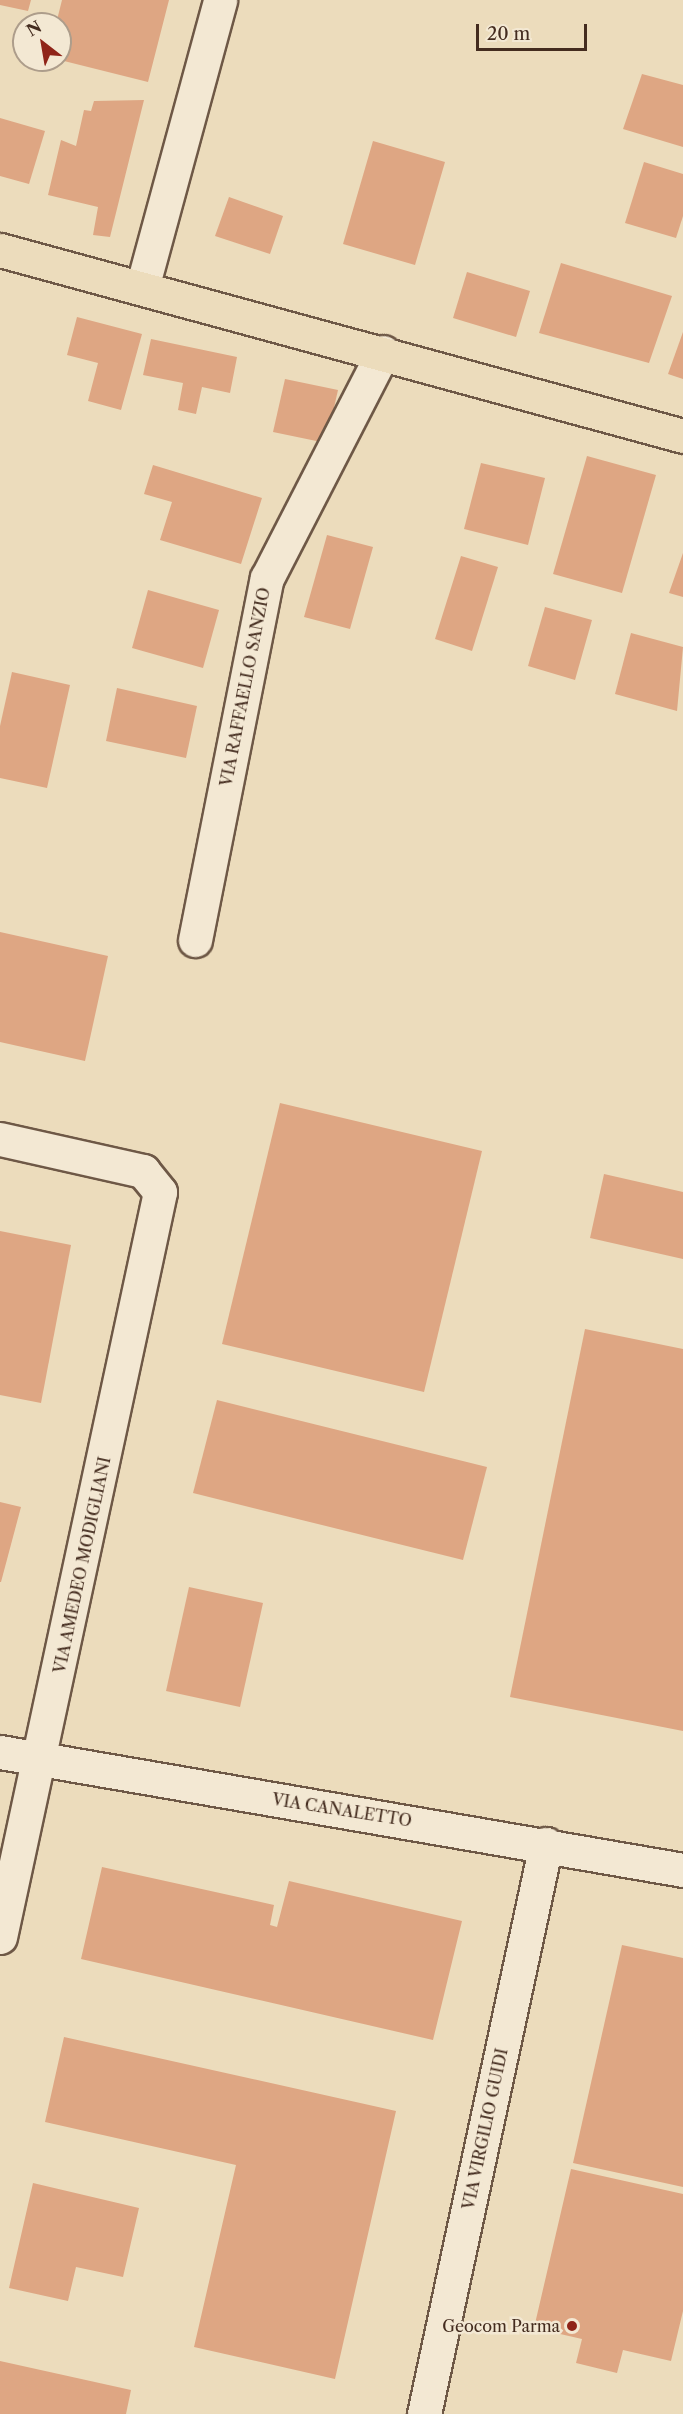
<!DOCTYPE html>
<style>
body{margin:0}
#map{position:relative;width:683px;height:2414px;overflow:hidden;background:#ecdcbc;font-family:"Libre Caslon Text",serif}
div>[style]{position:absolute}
.building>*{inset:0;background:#dea683}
.roads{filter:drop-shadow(2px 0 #6e5846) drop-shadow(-2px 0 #6e5846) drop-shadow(0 2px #6e5846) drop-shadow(0 -2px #6e5846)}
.minor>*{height:33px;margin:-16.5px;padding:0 16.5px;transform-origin:16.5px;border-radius:16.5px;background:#f3e8d3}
.major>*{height:33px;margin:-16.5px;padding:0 16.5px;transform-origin:16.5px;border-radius:16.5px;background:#ecdcbc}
.dots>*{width:16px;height:16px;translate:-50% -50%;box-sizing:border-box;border:3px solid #f3e8d3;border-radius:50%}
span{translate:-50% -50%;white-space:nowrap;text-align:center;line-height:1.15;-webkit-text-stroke:5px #f3e8d3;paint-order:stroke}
.street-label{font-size:16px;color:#442c1f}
.poi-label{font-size:16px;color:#442c1f}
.right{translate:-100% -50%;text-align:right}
.north{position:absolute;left:12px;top:12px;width:60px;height:60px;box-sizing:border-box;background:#f3e8d3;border:2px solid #ad9d8b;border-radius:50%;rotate:329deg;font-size:16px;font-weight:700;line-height:24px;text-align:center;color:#442c1f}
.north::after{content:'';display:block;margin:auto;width:21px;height:27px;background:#8f2418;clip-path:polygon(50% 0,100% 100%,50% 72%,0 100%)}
.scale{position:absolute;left:476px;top:24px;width:111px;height:27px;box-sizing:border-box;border:3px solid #442c1f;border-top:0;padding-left:8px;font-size:18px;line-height:21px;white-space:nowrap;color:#442c1f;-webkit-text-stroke:4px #f3e8d3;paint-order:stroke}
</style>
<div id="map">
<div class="building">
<i style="clip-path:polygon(0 0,31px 0,28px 11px,0 5px)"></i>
<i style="clip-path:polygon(62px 0,169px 0,148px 82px,60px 60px,60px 24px,56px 24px)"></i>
<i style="clip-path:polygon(642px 74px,683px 85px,683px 147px,623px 129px)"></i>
<i style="clip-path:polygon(144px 100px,110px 237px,93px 235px,98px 207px,48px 195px,61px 140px,76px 146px,84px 110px,91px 111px,94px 101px)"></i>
<i style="clip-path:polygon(0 118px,45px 131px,29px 184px,0 176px)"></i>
<i style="clip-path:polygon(373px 141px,445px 162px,415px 265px,343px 244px)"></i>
<i style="clip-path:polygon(644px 162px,683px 174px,683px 216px,676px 238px,625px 223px)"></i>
<i style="clip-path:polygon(229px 197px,283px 216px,270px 254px,215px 236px)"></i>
<i style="clip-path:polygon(561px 263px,672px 296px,649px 363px,539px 333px)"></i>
<i style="clip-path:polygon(467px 272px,530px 291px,516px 337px,453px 318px)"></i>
<i style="clip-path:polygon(77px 317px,142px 334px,121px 410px,88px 401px,98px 363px,67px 355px)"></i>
<i style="clip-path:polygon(683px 332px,683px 379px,668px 374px)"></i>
<i style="clip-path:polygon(151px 339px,237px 357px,230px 393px,202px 387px,196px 414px,178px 410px,183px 383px,143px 375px)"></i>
<i style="clip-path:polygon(285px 379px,338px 390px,326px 443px,273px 432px)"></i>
<i style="clip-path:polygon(587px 456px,656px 475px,622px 593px,553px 574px)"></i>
<i style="clip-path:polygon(481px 463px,545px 478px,528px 545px,464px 529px)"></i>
<i style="clip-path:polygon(153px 465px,262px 498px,241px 564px,160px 540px,172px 502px,144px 494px)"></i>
<i style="clip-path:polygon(327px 535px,373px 547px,350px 629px,304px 617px)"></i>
<i style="clip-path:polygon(683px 553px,683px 597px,669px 593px)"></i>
<i style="clip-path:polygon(461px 556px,498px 567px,472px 651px,435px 639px)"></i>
<i style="clip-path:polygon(148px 590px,219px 610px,203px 668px,132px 648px)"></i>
<i style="clip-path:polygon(545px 607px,592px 620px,575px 680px,528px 666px)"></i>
<i style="clip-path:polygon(631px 633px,683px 647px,677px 711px,615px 694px)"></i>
<i style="clip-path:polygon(12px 672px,70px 685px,47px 788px,0 778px,0 726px)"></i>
<i style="clip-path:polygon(117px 688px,197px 706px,186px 758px,106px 741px)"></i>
<i style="clip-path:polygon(0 932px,108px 956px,85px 1061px,0 1042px)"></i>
<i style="clip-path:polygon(280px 1103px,482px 1151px,424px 1392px,222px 1344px)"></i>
<i style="clip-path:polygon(604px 1174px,683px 1192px,683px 1259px,590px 1238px)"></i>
<i style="clip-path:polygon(0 1231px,71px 1245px,41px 1403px,0 1395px)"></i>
<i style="clip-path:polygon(585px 1329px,683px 1349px,683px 1731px,510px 1697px)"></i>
<i style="clip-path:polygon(217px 1400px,487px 1467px,463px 1560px,193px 1493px)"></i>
<i style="clip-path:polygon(0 1502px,21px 1507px,1px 1582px,0 1582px)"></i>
<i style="clip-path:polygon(189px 1587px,263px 1603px,240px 1707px,166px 1691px)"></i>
<i style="clip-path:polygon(102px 1867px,274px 1905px,270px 1925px,277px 1927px,289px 1881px,462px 1921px,433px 2040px,81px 1959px)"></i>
<i style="clip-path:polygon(622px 1945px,683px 1958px,683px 2187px,573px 2163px)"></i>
<i style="clip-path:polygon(64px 2037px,396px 2111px,335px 2379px,194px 2347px,236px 2165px,45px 2122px)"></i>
<i style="clip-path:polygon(571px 2169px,683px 2194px,683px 2311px,671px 2361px,623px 2350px,617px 2373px,576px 2363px,582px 2339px,534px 2328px)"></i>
<i style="clip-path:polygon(33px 2183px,139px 2208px,123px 2277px,76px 2267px,68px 2301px,9px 2288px)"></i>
<i style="clip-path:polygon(0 2361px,131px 2390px,126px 2414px,0 2414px)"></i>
</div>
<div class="roads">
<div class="minor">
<i style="left:142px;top:288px;width:298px;rotate:-74.8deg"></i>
<i style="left:195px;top:940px;width:369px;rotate:-78.8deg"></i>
<i style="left:267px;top:578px;width:254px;rotate:-62.8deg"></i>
<i style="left:0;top:1139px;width:147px;rotate:12.6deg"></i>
<i style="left:143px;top:1171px;width:27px;rotate:51deg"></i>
<i style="left:160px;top:1192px;width:762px;rotate:102.12deg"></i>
<i style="left:0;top:1752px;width:693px;rotate:9.8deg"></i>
<i style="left:424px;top:2414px;width:583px;rotate:-77.92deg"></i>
</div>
<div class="major">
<i style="left:0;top:250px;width:708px;rotate:15.23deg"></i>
</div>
</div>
<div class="dots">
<i style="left:572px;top:2326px;background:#8f2418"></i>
</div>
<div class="street-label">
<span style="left:245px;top:687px;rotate:-79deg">VIA RAFFAELLO SANZIO</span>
<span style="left:82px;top:1565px;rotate:-78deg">VIA AMEDEO MODIGLIANI</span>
<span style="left:342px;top:1810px;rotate:9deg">VIA CANALETTO</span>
<span style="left:485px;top:2129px;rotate:-78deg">VIA VIRGILIO GUIDI</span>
</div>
<div class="poi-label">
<span class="right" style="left:560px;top:2326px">Geocom Parma</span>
</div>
<div class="north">N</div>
<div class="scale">20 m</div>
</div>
